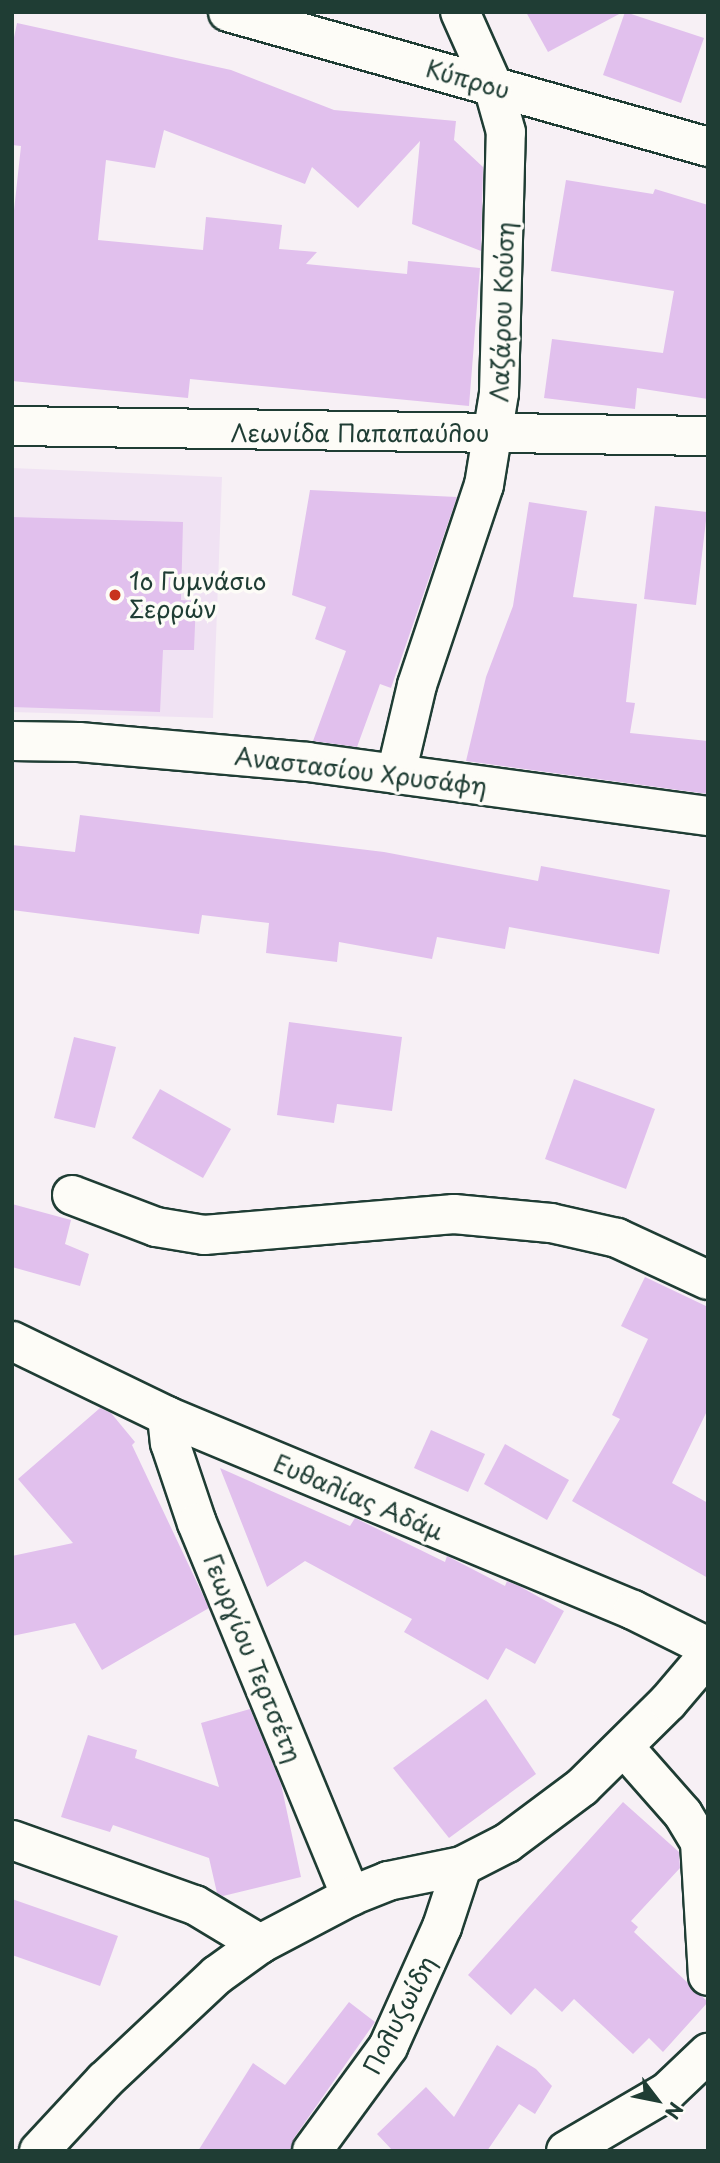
<!DOCTYPE html>
<meta charset="utf-8">
<style>
body{margin:0}
#map{position:relative;width:720px;height:2163px;overflow:hidden;background:#f7f0f5;font-family:"Playpen Sans",sans-serif}
div>[style]{position:absolute}
.built>*{inset:0;background:#f0e2f3}
.building>*{inset:0;background:#e1c0ed}
.roads{filter:drop-shadow(2px 0 #1f3d34) drop-shadow(-2px 0 #1f3d34) drop-shadow(0 2px #1f3d34) drop-shadow(0 -2px #1f3d34)}
.minor>*{height:38px;margin:-19px;padding:0 19px;transform-origin:19px;border-radius:19px;background:#fdfcf7}
.secondary>*{height:38px;margin:-19px;padding:0 19px;transform-origin:19px;border-radius:19px;background:#fdfcf7}
.dots>*{width:19px;height:19px;translate:-50% -50%;box-sizing:border-box;border:4px solid #fdfcf7;border-radius:50%}
span{translate:-50% -50%;white-space:nowrap;text-align:center;line-height:1.15;-webkit-text-stroke:7px #fdfcf7;paint-order:stroke}
.street-label{font-size:24px;color:#1f3d34}
.poi-label{font-size:24px;color:#1f3d34}
.left{translate:0 -50%;text-align:left}
.frame{position:absolute;inset:0;border:14px solid #1f3d34;pointer-events:none}
.north{position:absolute;left:622px;top:2065px;width:70px;height:70px;-webkit-text-stroke:5px #fdfcf7;paint-order:stroke;rotate:122deg;font-size:19px;font-weight:700;line-height:28px;text-align:center;color:#1f3d34}
.north::after{content:'';display:block;margin:auto;width:24px;height:32px;background:#1f3d34;clip-path:polygon(50% 0,100% 100%,50% 72%,0 100%)}
</style>
<div id="map">
<div class="built">
<i style="clip-path:polygon(12px 468px,222px 477px,213px 718px,12px 712px)"></i>
</div>
<div class="building">
<i style="clip-path:polygon(526px 12px,623px 12px,548px 52px)"></i>
<i style="clip-path:polygon(625px 12px,704px 38px,681px 103px,603px 75px)"></i>
<i style="clip-path:polygon(17px 23px,231px 70px,334px 110px,456px 121px,454px 140px,483px 167px,481px 251px,412px 224px,420px 141px,358px 208px,312px 167px,305px 184px,164px 130px,155px 168px,106px 160px,98px 240px,203px 250px,206px 217px,282px 225px,279px 249px,317px 252px,306px 264px,407px 274px,408px 261px,480px 268px,469px 406px,190px 379px,188px 398px,12px 381px,12px 229px,21px 146px,12px 145px,12px 47px)"></i>
<i style="clip-path:polygon(566px 180px,653px 194px,655px 189px,708px 205px,708px 399px,637px 388px,635px 409px,544px 398px,552px 339px,663px 353px,674px 291px,551px 271px)"></i>
<i style="clip-path:polygon(310px 490px,457px 497px,391px 688px,380px 684px,357px 747px,313px 741px,346px 651px,315px 639px,326px 607px,292px 595px)"></i>
<i style="clip-path:polygon(529px 502px,587px 511px,573px 597px,637px 604px,626px 702px,635px 703px,630px 733px,708px 741px,708px 794px,466px 761px,486px 677px,513px 606px)"></i>
<i style="clip-path:polygon(655px 506px,707px 512px,696px 605px,644px 599px)"></i>
<i style="clip-path:polygon(12px 517px,183px 522px,181px 600px,196px 601px,194px 650px,163px 650px,160px 712px,12px 707px)"></i>
<i style="clip-path:polygon(80px 815px,384px 852px,538px 881px,541px 866px,670px 890px,659px 954px,509px 927px,505px 949px,437px 937px,432px 959px,339px 942px,337px 962px,266px 953px,269px 923px,202px 915px,199px 934px,12px 910px,12px 845px,75px 852px)"></i>
<i style="clip-path:polygon(289px 1022px,402px 1037px,392px 1111px,337px 1104px,334px 1123px,277px 1115px)"></i>
<i style="clip-path:polygon(74px 1037px,116px 1047px,95px 1128px,54px 1118px)"></i>
<i style="clip-path:polygon(574px 1079px,655px 1109px,626px 1189px,545px 1159px)"></i>
<i style="clip-path:polygon(160px 1089px,231px 1129px,203px 1178px,132px 1138px)"></i>
<i style="clip-path:polygon(12px 1204px,71px 1220px,65px 1244px,89px 1254px,80px 1286px,12px 1267px)"></i>
<i style="clip-path:polygon(645px 1277px,708px 1307px,708px 1409px,672px 1483px,708px 1503px,708px 1578px,572px 1501px,620px 1419px,612px 1415px,648px 1339px,621px 1326px)"></i>
<i style="clip-path:polygon(100px 1408px,111px 1413px,135px 1442px,132px 1445px,209px 1608px,102px 1670px,75px 1623px,12px 1636px,12px 1556px,73px 1543px,18px 1479px)"></i>
<i style="clip-path:polygon(431px 1430px,485px 1454px,468px 1492px,414px 1468px)"></i>
<i style="clip-path:polygon(505px 1444px,569px 1480px,547px 1520px,484px 1484px)"></i>
<i style="clip-path:polygon(220px 1468px,350px 1526px,355px 1518px,445px 1562px,447px 1556px,505px 1586px,507px 1581px,519px 1586px,564px 1611px,535px 1664px,506px 1648px,488px 1680px,404px 1632px,412px 1619px,305px 1561px,267px 1587px)"></i>
<i style="clip-path:polygon(486px 1699px,536px 1774px,449px 1838px,393px 1768px)"></i>
<i style="clip-path:polygon(250px 1709px,281px 1784px,301px 1877px,223px 1896px,217px 1893px,209px 1858px,113px 1825px,110px 1832px,61px 1817px,88px 1735px,137px 1750px,135px 1758px,219px 1787px,201px 1723px)"></i>
<i style="clip-path:polygon(623px 1802px,679px 1852px,680px 1868px,631px 1921px,638px 1927px,634px 1932px,708px 2002px,663px 2052px,649px 2038px,633px 2054px,574px 1999px,562px 2012px,535px 1988px,511px 2015px,468px 1975px)"></i>
<i style="clip-path:polygon(12px 1899px,118px 1936px,100px 1986px,12px 1955px)"></i>
<i style="clip-path:polygon(349px 2002px,375px 2022px,294px 2138px,290px 2151px,198px 2151px,253px 2063px,285px 2085px)"></i>
<i style="clip-path:polygon(497px 2045px,536px 2069px,552px 2086px,535px 2114px,519px 2104px,487px 2151px,393px 2151px,377px 2134px,426px 2087px,454px 2117px)"></i>
</div>
<div class="roads">
<div class="minor">
<i style="left:12px;top:741px;width:67px;rotate:0.9deg"></i>
<i style="left:79px;top:742px;width:230px;rotate:5deg"></i>
<i style="left:308px;top:762px;width:404px;rotate:7.7deg"></i>
<i style="left:396px;top:774px;width:91px;rotate:-76.7deg"></i>
<i style="left:417px;top:685px;width:211px;rotate:-71.5deg"></i>
<i style="left:484px;top:485px;width:93px;rotate:-80.7deg"></i>
<i style="left:499px;top:393px;width:261px;rotate:-88.5deg"></i>
<i style="left:506px;top:132px;width:48px;rotate:-105.8deg"></i>
<i style="left:493px;top:86px;width:81px;rotate:-114deg"></i>
<i style="left:72px;top:1195px;width:90px;rotate:20.9deg"></i>
<i style="left:156px;top:1227px;width:49px;rotate:9.5deg"></i>
<i style="left:204px;top:1235px;width:251px;rotate:-4.8deg"></i>
<i style="left:454px;top:1214px;width:97px;rotate:5.3deg"></i>
<i style="left:551px;top:1223px;width:68px;rotate:12.8deg"></i>
<i style="left:617px;top:1238px;width:100px;rotate:24.8deg"></i>
<i style="left:12px;top:1341px;width:172px;rotate:25.8deg"></i>
<i style="left:167px;top:1416px;width:505px;rotate:22.6deg"></i>
<i style="left:633px;top:1610px;width:84px;rotate:26.3deg"></i>
<i style="left:167px;top:1416px;width:27px;rotate:84deg"></i>
<i style="left:170px;top:1443px;width:84px;rotate:71.4deg"></i>
<i style="left:197px;top:1523px;width:404px;rotate:67.6deg"></i>
<i style="left:624px;top:1747px;width:89px;rotate:48.6deg"></i>
<i style="left:683px;top:1814px;width:33px;rotate:59deg"></i>
<i style="left:700px;top:1842px;width:134px;rotate:86.6deg"></i>
<i style="left:12px;top:1840px;width:194px;rotate:19.6deg"></i>
<i style="left:195px;top:1905px;width:76px;rotate:31deg"></i>
<i style="left:39px;top:2151px;width:96px;rotate:-47.1deg"></i>
<i style="left:104px;top:2081px;width:155px;rotate:-43.2deg"></i>
<i style="left:217px;top:1975px;width:53px;rotate:-35.8deg"></i>
<i style="left:260px;top:1944px;width:103px;rotate:-27.8deg"></i>
<i style="left:351px;top:1896px;width:40px;rotate:-22deg"></i>
<i style="left:388px;top:1881px;width:76px;rotate:-11.5deg"></i>
<i style="left:462px;top:1866px;width:51px;rotate:-27.1deg"></i>
<i style="left:507px;top:1843px;width:94px;rotate:-36.7deg"></i>
<i style="left:582px;top:1787px;width:121px;rotate:-44.7deg"></i>
<i style="left:668px;top:1702px;width:62px;rotate:-49.6deg"></i>
<i style="left:312px;top:2151px;width:129px;rotate:-53.8deg"></i>
<i style="left:388px;top:2047px;width:132px;rotate:-65.8deg"></i>
<i style="left:442px;top:1927px;width:64px;rotate:-71.8deg"></i>
<i style="left:566px;top:2151px;width:117px;rotate:-30.3deg"></i>
<i style="left:667px;top:2092px;width:57px;rotate:-43.6deg"></i>
</div>
<div class="secondary">
<i style="left:228px;top:12px;width:499px;rotate:15.7deg"></i>
<i style="left:12px;top:426px;width:696px;rotate:0.82deg"></i>
</div>
</div>
<div class="dots">
<i style="left:115px;top:595px;background:#c8321e"></i>
</div>
<div class="street-label">
<span style="left:468px;top:79px;rotate:16deg">Κύπρου</span>
<span style="left:502px;top:312px;rotate:-88deg">Λαζάρου Κούση</span>
<span style="left:360px;top:433px">Λεωνίδα Παπαπαύλου</span>
<span style="left:361px;top:771px;rotate:7deg">Αναστασίου Χρυσάφη</span>
<span style="left:359px;top:1497px;rotate:23deg">Ευθαλίας Αδάμ</span>
<span style="left:253px;top:1658px;rotate:68deg">Γεωργίου Τερτσέτη</span>
<span style="left:399px;top:2015px;rotate:-63deg">Πολυζωίδη</span>
</div>
<div class="poi-label">
<span class="left" style="left:129px;top:595px">1ο Γυμνάσιο<br>Σερρών</span>
</div>
<div class="frame"></div>
<div class="north">N</div>
</div>
